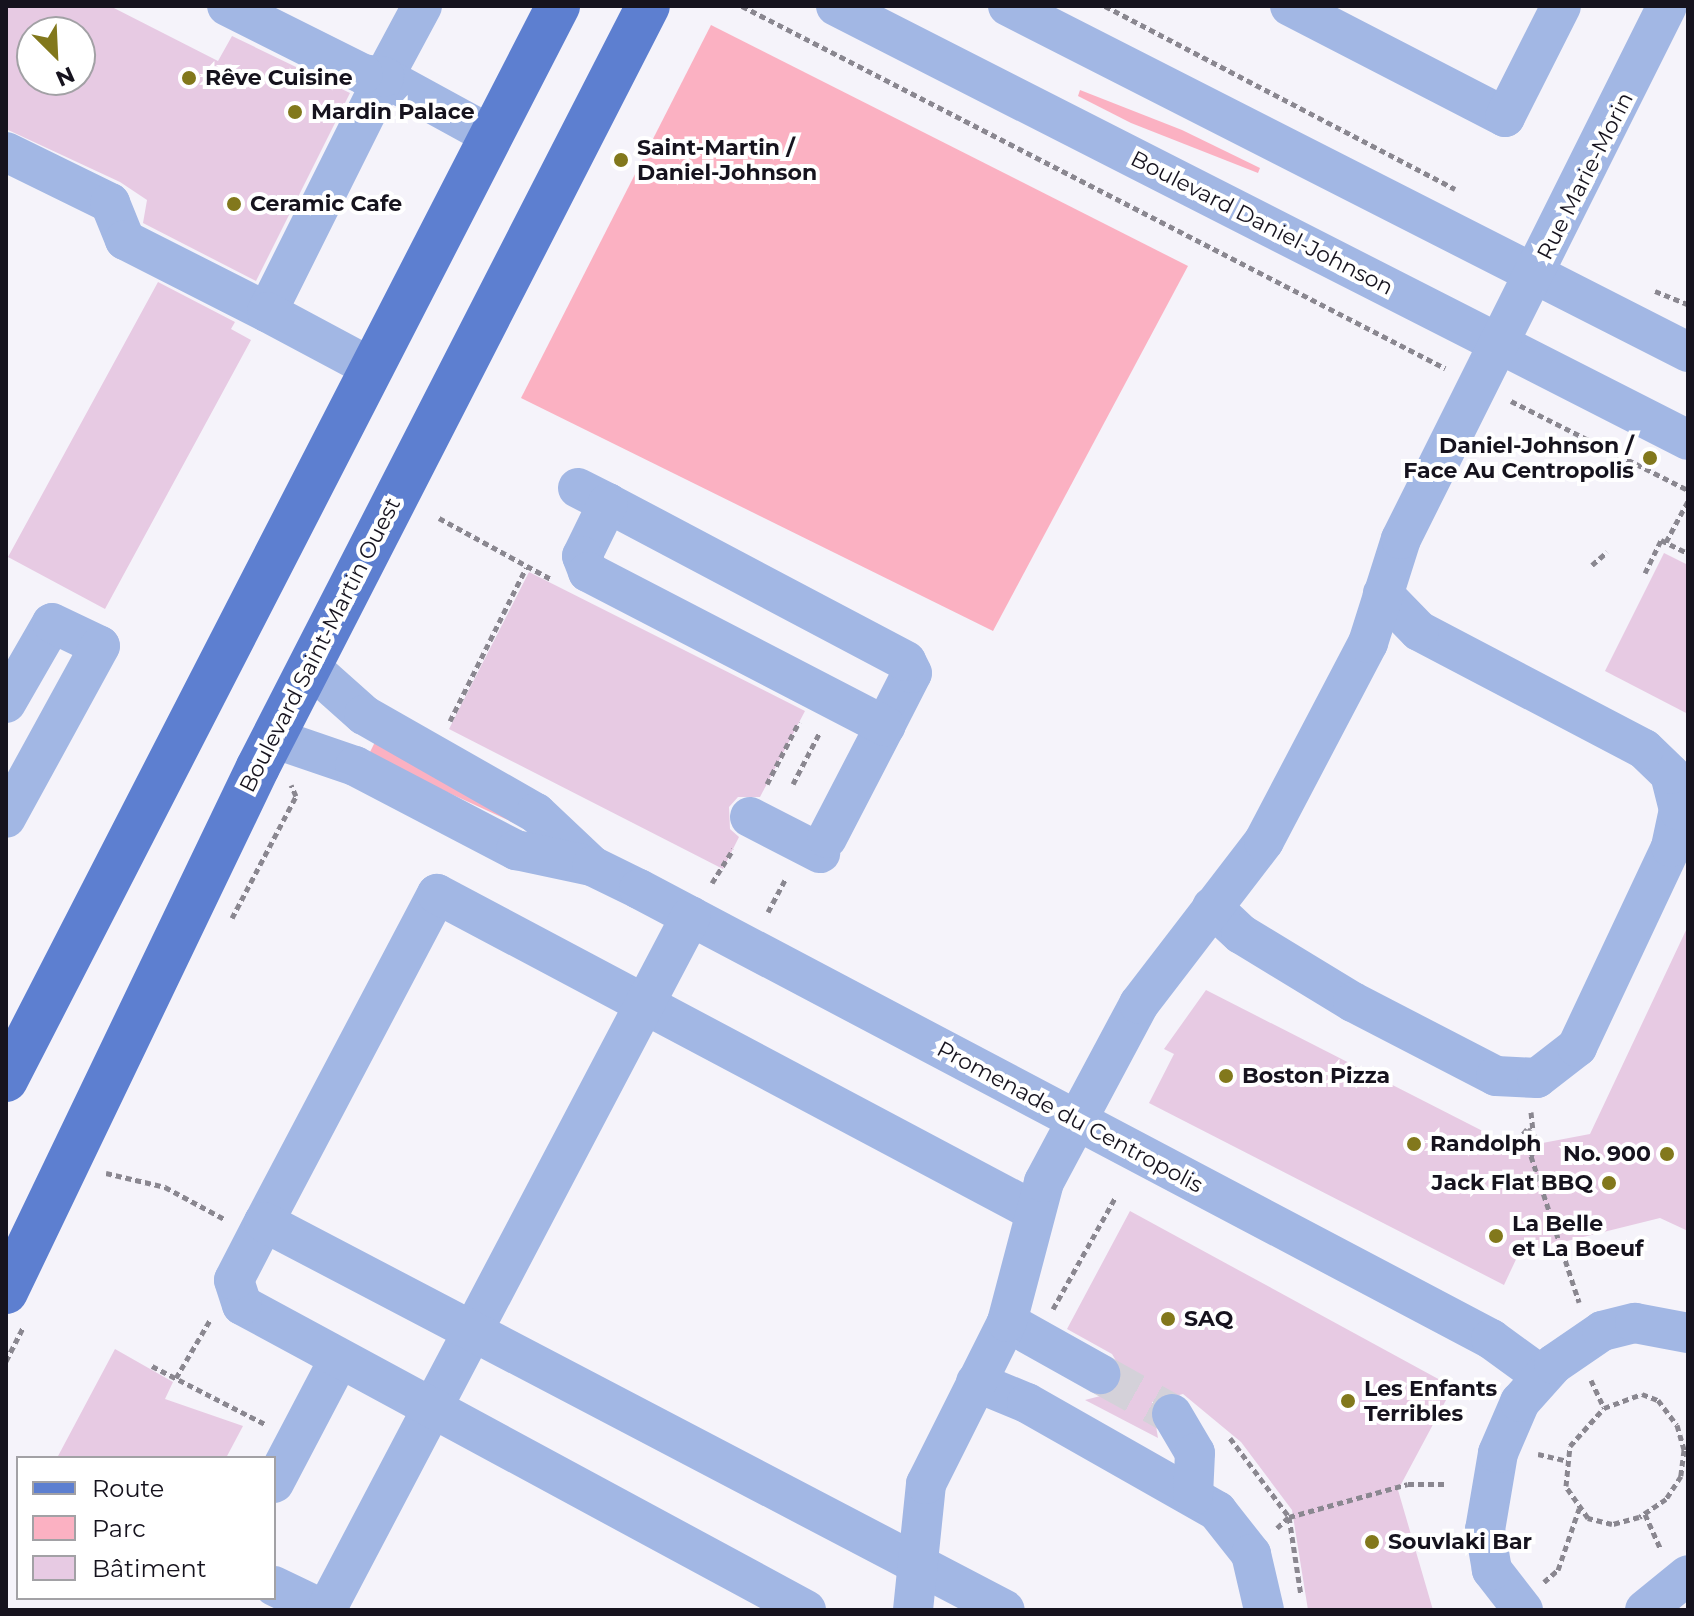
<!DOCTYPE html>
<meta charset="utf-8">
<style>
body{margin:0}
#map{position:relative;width:1694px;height:1616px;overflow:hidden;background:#f5f3fa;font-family:Montserrat,sans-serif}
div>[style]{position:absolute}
.green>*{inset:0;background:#fbb1c2}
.building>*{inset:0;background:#e7cae3}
.minor-tunnel>*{height:40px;margin-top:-20px;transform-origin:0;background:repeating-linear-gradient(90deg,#d4d1d9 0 40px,transparent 0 60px)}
.path>*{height:5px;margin-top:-2.5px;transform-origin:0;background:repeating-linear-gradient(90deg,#8a8790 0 6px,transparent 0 10px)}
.minor>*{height:40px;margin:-20px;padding:0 20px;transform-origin:20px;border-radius:20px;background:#a2b7e4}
.major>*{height:44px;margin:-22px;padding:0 22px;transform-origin:22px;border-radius:22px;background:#5d7fd0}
.dots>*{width:22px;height:22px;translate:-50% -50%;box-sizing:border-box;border:4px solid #fff;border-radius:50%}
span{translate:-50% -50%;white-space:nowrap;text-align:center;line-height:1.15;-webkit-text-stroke:8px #fff;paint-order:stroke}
.poi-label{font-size:22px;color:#16131e;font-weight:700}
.left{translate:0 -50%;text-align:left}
.right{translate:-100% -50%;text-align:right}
.street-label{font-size:22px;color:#16131e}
.frame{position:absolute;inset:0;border:8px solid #16131e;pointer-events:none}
.legend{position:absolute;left:16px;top:1456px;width:260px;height:144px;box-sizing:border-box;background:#fff;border:2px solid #a2a1a5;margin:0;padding:10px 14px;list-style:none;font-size:24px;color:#16131e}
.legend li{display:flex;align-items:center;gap:16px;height:40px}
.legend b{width:40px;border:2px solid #a2a1a5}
.north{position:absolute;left:16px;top:16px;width:80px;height:80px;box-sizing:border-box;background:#fff;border:2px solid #a2a1a5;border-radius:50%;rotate:156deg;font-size:22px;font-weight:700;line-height:32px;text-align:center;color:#16131e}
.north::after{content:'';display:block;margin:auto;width:28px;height:36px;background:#82781c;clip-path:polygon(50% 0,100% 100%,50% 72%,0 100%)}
</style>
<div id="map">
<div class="green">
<i style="clip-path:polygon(711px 25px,1188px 266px,993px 631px,521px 398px)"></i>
<i style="clip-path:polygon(1080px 90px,1182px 130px,1260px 168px,1258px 173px,1131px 123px,1078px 96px)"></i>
<i style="clip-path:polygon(376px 740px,525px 828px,368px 756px)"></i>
</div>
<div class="building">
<i style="clip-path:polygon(evenodd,6px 6px,110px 6px,218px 61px,232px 36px,350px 93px,256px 281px,143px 223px,147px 200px,120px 182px,6px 129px,6px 6px,32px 32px,80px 32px,80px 80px,32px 80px,32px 32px)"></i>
<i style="clip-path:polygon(158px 282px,235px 322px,231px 329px,251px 340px,105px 609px,8px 557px)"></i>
<i style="clip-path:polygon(1664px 553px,1688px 565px,1688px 714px,1605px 671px)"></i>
<i style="clip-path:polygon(529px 572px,805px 711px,760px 797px,738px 797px,729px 807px,730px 829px,739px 837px,723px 869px,449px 729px)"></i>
<i style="clip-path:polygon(1688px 926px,1688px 1231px,1660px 1218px,1519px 1253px,1504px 1285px,1149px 1103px,1174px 1054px,1164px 1049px,1206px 990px,1516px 1148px,1590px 1134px)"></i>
<i style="clip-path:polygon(1130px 1211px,1453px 1387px,1398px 1490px,1433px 1610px,1308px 1610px,1292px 1510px,1241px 1442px,1183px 1394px,1152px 1402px,1158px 1438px,1085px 1400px,1112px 1393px,1123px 1373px,1112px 1354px,1067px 1329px)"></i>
<i style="clip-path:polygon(115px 1349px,173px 1382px,165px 1399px,243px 1426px,226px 1458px,57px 1458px)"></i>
</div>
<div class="minor-tunnel">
<i style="left:1100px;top:1374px;width:82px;rotate:29.1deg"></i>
</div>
<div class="path">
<i style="left:742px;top:6px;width:791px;rotate:27.25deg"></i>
<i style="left:1105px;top:6px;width:395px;rotate:27.6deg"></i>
<i style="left:1655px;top:291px;width:35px;rotate:22deg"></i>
<i style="left:1511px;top:401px;width:198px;rotate:26.7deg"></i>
<i style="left:439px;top:518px;width:128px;rotate:28.6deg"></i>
<i style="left:1666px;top:542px;width:47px;rotate:-61.8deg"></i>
<i style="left:1592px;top:565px;width:20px;rotate:-41deg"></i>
<i style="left:1645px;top:573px;width:37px;rotate:-64deg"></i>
<i style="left:1661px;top:540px;width:30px;rotate:26deg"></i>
<i style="left:450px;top:721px;width:171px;rotate:-63.6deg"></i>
<i style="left:767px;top:784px;width:70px;rotate:-62.7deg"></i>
<i style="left:793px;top:784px;width:59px;rotate:-62.6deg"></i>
<i style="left:712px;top:883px;width:40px;rotate:-58deg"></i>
<i style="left:768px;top:912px;width:38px;rotate:-62deg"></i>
<i style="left:232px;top:918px;width:138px;rotate:-62.3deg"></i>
<i style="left:296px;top:796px;width:12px;rotate:-114deg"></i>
<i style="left:1531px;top:1112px;width:19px;rotate:84deg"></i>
<i style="left:1531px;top:1156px;width:18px;rotate:-63deg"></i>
<i style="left:1539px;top:1140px;width:16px;rotate:-137deg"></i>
<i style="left:1527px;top:1129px;width:14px;rotate:129deg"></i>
<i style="left:1518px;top:1140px;width:21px;rotate:51deg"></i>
<i style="left:1531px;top:1156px;width:154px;rotate:71.8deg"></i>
<i style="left:106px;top:1173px;width:61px;rotate:13.3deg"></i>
<i style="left:165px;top:1187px;width:69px;rotate:28.4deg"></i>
<i style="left:1053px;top:1309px;width:127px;rotate:-60.8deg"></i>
<i style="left:6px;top:1361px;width:39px;rotate:-63deg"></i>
<i style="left:152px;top:1366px;width:127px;rotate:27.2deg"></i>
<i style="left:176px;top:1378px;width:67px;rotate:-59.6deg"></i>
<i style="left:1591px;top:1380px;width:31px;rotate:65deg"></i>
<i style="left:1642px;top:1394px;width:17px;rotate:21deg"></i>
<i style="left:1658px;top:1400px;width:31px;rotate:53deg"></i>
<i style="left:1677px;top:1425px;width:26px;rotate:74deg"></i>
<i style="left:1684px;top:1450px;width:26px;rotate:97deg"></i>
<i style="left:1681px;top:1476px;width:27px;rotate:123deg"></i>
<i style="left:1666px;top:1499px;width:32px;rotate:146deg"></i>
<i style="left:1639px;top:1517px;width:28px;rotate:165deg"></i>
<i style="left:1612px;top:1524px;width:25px;rotate:-166deg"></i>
<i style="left:1588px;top:1518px;width:39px;rotate:-125deg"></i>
<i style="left:1566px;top:1486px;width:40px;rotate:-84.3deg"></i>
<i style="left:1570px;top:1446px;width:51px;rotate:-48.2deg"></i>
<i style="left:1604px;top:1408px;width:40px;rotate:-20.2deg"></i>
<i style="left:1230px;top:1438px;width:99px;rotate:53.2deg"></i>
<i style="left:1289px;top:1517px;width:79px;rotate:81.3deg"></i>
<i style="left:1538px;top:1454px;width:27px;rotate:13deg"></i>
<i style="left:1645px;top:1514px;width:39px;rotate:66deg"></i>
<i style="left:1277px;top:1528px;width:16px;rotate:-43deg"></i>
<i style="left:1289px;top:1517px;width:123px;rotate:-15.5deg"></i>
<i style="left:1408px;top:1484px;width:39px"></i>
<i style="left:1544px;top:1582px;width:18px;rotate:-41deg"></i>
<i style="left:1558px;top:1570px;width:65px;rotate:-71deg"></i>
</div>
<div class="minor">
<i style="left:422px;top:6px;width:81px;rotate:118.2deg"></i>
<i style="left:384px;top:77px;width:121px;rotate:28.7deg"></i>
<i style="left:836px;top:6px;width:956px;rotate:26.99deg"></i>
<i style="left:1008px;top:6px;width:763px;rotate:26.97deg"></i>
<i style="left:1290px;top:6px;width:242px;rotate:27.3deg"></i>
<i style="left:1505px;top:117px;width:124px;rotate:-63.2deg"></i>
<i style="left:6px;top:152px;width:116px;rotate:26.1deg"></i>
<i style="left:110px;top:203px;width:40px;rotate:68deg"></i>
<i style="left:125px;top:240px;width:159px;rotate:26.9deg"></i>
<i style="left:267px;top:312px;width:263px;rotate:-63.5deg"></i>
<i style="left:384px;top:77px;width:21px;rotate:-172deg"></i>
<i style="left:363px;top:74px;width:152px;rotate:-153.4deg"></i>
<i style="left:267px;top:312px;width:119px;rotate:28.1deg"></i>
<i style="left:578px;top:488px;width:34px;rotate:27deg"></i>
<i style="left:309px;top:666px;width:74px;rotate:41.7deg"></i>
<i style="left:364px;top:715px;width:198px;rotate:29.7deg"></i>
<i style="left:536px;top:813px;width:77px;rotate:43.4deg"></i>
<i style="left:6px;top:703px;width:92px;rotate:-60.1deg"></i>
<i style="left:52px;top:623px;width:53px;rotate:25.6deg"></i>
<i style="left:100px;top:646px;width:196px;rotate:118.7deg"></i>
<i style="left:273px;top:738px;width:87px;rotate:18.9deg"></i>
<i style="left:355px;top:766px;width:182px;rotate:27.6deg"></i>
<i style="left:516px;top:850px;width:78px;rotate:11.9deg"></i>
<i style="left:592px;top:866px;width:52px;rotate:26.1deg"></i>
<i style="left:639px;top:889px;width:964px;rotate:27.84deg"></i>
<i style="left:1491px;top:1339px;width:63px;rotate:36deg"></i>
<i style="left:750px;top:817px;width:79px;rotate:27.2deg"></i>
<i style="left:827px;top:838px;width:126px;rotate:-62.6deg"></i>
<i style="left:885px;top:726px;width:59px;rotate:-63deg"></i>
<i style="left:912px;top:673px;width:13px;rotate:-117deg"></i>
<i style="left:906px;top:661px;width:337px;rotate:-152.1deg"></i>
<i style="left:608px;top:503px;width:59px;rotate:116.1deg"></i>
<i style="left:582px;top:556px;width:17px;rotate:69deg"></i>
<i style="left:588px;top:572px;width:335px;rotate:27.4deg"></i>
<i style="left:1212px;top:907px;width:40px;rotate:43deg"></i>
<i style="left:1241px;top:934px;width:131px;rotate:31.3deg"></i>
<i style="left:1353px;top:1002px;width:161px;rotate:27.4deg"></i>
<i style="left:1496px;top:1076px;width:41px;rotate:2.8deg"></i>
<i style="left:1537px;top:1078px;width:51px;rotate:-37.8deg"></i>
<i style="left:1577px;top:1047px;width:221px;rotate:-64.8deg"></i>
<i style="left:1671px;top:847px;width:38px;rotate:-78deg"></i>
<i style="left:1679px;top:810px;width:37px;rotate:-104deg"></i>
<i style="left:1670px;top:774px;width:36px;rotate:-136deg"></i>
<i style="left:1644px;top:749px;width:254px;rotate:-152.3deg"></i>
<i style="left:1419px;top:631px;width:52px;rotate:-134.2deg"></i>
<i style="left:264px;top:1222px;width:371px;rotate:-62.2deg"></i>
<i style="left:437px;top:894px;width:676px;rotate:27.97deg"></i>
<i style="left:1007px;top:1322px;width:107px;rotate:29.2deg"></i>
<i style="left:976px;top:1382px;width:55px;rotate:22.4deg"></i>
<i style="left:1027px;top:1403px;width:219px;rotate:29.6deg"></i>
<i style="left:1217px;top:1511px;width:55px;rotate:51.7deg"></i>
<i style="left:1251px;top:1554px;width:57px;rotate:76.9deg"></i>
<i style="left:1172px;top:1414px;width:45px;rotate:59.5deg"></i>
<i style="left:1195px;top:1453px;width:43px;rotate:92.7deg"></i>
<i style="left:274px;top:1483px;width:138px;rotate:-62.3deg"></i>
<i style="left:274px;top:1586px;width:55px;rotate:25.6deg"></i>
<i style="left:326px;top:1610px;width:784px;rotate:-62.26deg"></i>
<i style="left:806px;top:1610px;width:641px;rotate:-151.6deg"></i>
<i style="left:242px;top:1305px;width:26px;rotate:-108deg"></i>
<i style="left:234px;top:1280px;width:65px;rotate:-62.7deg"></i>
<i style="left:264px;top:1222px;width:836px;rotate:27.64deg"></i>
<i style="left:913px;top:1610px;width:127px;rotate:-84.1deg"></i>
<i style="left:926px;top:1484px;width:181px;rotate:-63.4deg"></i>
<i style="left:1007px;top:1322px;width:145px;rotate:-75.2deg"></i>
<i style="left:1044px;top:1182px;width:202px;rotate:-61.9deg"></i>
<i style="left:1139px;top:1004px;width:205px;rotate:-52.5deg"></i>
<i style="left:1264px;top:841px;width:224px;rotate:-62.3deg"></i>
<i style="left:1368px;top:643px;width:109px;rotate:-72.4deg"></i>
<i style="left:1401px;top:539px;width:596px;rotate:-63.48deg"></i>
<i style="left:1523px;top:1610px;width:51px;rotate:-127.8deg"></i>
<i style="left:1492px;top:1570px;width:41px;rotate:-99.9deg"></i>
<i style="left:1485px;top:1530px;width:78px;rotate:-80.4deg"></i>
<i style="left:1498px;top:1453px;width:56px;rotate:-66.7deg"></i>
<i style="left:1520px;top:1402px;width:51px;rotate:-48.2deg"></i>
<i style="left:1554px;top:1364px;width:58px;rotate:-34.5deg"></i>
<i style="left:1602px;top:1331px;width:34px;rotate:-14deg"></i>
<i style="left:1635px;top:1323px;width:54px;rotate:10.7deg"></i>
<i style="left:1645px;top:1610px;width:55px;rotate:-39.1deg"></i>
</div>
<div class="major">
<i style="left:6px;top:1080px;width:1208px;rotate:-62.8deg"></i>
<i style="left:6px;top:1292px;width:582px;rotate:-64.36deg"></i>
<i style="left:258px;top:767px;width:855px;rotate:-62.87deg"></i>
</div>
<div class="dots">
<i style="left:189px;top:78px;background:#82781c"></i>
<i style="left:295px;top:112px;background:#82781c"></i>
<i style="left:621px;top:160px;background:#82781c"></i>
<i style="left:234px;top:204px;background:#82781c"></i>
<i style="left:1650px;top:458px;background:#82781c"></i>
<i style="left:1226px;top:1076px;background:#82781c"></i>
<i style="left:1414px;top:1144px;background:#82781c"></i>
<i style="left:1667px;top:1154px;background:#82781c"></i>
<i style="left:1609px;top:1183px;background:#82781c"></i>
<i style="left:1496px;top:1236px;background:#82781c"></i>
<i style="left:1168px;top:1319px;background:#82781c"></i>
<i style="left:1348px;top:1401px;background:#82781c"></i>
<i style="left:1372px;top:1542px;background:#82781c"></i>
</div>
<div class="poi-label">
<span class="left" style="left:205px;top:78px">Rêve Cuisine</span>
<span class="left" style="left:311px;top:112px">Mardin Palace</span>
<span class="left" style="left:637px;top:160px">Saint-Martin /<br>Daniel-Johnson</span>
<span class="left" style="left:250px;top:204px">Ceramic Cafe</span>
<span class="right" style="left:1634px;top:458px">Daniel-Johnson /<br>Face Au Centropolis</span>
<span class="left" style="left:1242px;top:1076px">Boston Pizza</span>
<span class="left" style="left:1430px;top:1144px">Randolph</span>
<span class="right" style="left:1651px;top:1154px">No. 900</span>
<span class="right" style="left:1593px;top:1183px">Jack Flat BBQ</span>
<span class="left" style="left:1512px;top:1236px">La Belle<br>et La Boeuf</span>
<span class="left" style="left:1184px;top:1319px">SAQ</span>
<span class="left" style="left:1364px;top:1401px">Les Enfants<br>Terribles</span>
<span class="left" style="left:1388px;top:1542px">Souvlaki Bar</span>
</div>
<div class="street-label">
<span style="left:1585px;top:176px;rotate:-63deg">Rue Marie-Morin</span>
<span style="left:1262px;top:223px;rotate:27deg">Boulevard Daniel-Johnson</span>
<span style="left:320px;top:645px;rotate:-63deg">Boulevard Saint-Martin Ouest</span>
<span style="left:1070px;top:1117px;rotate:28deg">Promenade du Centropolis</span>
</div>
<div class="frame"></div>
<ul class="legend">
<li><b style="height:10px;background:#5d7fd0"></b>Route</li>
<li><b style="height:22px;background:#fbb1c2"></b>Parc</li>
<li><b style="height:22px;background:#e7cae3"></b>Bâtiment</li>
</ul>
<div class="north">N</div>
</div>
